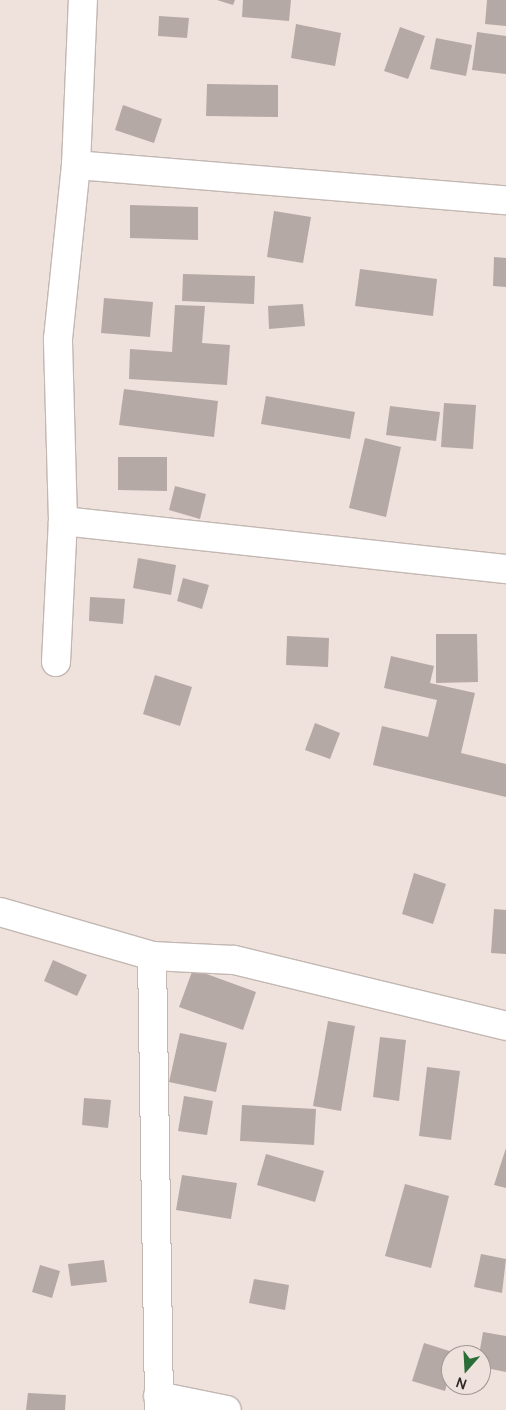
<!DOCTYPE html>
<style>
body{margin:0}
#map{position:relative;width:506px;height:1410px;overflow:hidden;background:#efe2dd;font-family:Manrope,sans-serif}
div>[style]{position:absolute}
.building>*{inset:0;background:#b5a9a5}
.roads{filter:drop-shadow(1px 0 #c3b7b2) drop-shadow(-1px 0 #c3b7b2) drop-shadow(0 1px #c3b7b2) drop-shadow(0 -1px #c3b7b2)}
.street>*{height:28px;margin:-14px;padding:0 14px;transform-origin:14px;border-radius:14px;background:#fff}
span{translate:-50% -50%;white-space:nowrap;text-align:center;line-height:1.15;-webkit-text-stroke:5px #efe2dd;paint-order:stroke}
.north{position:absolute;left:441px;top:1345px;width:50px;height:50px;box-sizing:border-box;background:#efe2dd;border:1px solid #a19894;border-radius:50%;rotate:199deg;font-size:14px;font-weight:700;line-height:20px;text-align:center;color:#2d2927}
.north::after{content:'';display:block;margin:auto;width:18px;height:22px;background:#2b6d37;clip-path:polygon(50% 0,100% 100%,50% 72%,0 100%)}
</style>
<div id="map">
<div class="building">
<i style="clip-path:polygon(217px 0,235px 0,233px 5px)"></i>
<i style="clip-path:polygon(243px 0,291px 0,289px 21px,242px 17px)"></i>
<i style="clip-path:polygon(487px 0,506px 0,506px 26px,485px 24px)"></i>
<i style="clip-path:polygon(159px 16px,189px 18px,187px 38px,158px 36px)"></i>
<i style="clip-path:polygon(296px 24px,341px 33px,335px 66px,291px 58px)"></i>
<i style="clip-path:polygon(400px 27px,425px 36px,408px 79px,384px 71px)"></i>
<i style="clip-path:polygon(477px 32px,506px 36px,506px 74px,472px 70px)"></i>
<i style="clip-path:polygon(436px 38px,472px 45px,466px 76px,430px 69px)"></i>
<i style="clip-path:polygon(207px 84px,278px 85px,278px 117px,206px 116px)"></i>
<i style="clip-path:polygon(123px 105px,162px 119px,154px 143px,115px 130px)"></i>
<i style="clip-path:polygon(130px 205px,198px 207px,198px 240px,130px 238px)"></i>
<i style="clip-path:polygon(274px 211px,311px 217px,303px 263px,267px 257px)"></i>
<i style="clip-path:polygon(494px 257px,506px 258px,506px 287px,493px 286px)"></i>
<i style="clip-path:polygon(360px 269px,437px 279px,433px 316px,355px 306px)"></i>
<i style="clip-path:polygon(183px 274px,255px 276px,254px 304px,182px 301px)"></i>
<i style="clip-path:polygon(104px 298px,153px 302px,150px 337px,101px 333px)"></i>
<i style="clip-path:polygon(303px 304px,305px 326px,269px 329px,268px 306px)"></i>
<i style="clip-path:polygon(175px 305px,205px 306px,202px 343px,230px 345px,227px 385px,129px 379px,130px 349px,172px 352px)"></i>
<i style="clip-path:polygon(124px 389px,218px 401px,214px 437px,119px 425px)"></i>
<i style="clip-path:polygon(266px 396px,355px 412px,350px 439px,261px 424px)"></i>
<i style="clip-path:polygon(444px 403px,476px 405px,473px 449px,441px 447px)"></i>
<i style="clip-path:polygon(390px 406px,440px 412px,436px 441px,386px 435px)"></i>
<i style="clip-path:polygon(365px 438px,401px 447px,386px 517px,349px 508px)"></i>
<i style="clip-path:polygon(118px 457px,167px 457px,167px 491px,118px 490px)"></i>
<i style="clip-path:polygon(175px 486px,206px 494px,200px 519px,169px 510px)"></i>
<i style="clip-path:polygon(138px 558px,176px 565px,171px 595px,133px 588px)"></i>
<i style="clip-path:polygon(183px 578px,209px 585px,202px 609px,177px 601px)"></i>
<i style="clip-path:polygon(90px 597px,125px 599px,123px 624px,89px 621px)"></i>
<i style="clip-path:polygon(436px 634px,477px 634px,478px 682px,436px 683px)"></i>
<i style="clip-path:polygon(287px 636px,329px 638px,328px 667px,286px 665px)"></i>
<i style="clip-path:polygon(391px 656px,434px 666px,430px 683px,475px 693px,461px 753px,506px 764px,506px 797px,373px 765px,382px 726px,428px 737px,437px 700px,384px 688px)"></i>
<i style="clip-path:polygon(155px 675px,192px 687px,180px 726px,143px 714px)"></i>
<i style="clip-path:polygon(315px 723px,340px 733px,330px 759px,305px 750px)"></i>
<i style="clip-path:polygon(414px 873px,446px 884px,433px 924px,402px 914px)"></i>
<i style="clip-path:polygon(494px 909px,506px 910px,506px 954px,491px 953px)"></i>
<i style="clip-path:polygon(53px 960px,87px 975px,77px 996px,44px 981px)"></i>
<i style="clip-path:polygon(193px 969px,256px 992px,243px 1030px,179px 1007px)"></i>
<i style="clip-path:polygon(328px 1021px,355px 1026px,341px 1111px,313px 1106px)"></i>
<i style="clip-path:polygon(180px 1033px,227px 1043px,216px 1092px,169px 1082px)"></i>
<i style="clip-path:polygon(380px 1037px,406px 1040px,399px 1101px,373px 1097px)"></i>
<i style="clip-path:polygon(427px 1067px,460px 1071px,451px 1140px,419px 1136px)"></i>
<i style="clip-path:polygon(184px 1096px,213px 1101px,207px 1135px,178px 1131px)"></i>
<i style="clip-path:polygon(84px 1098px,111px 1100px,108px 1128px,82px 1125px)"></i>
<i style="clip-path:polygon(242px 1105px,316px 1109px,314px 1145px,240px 1141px)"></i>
<i style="clip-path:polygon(506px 1148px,506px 1188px,494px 1185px)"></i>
<i style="clip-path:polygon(266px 1154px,324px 1171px,315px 1202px,257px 1185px)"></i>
<i style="clip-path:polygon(182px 1175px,237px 1183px,231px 1219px,176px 1210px)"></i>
<i style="clip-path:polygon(405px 1184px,449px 1196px,431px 1268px,385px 1256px)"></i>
<i style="clip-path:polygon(481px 1254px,506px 1259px,502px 1293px,474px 1287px)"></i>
<i style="clip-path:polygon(104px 1260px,107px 1282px,71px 1286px,68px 1264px)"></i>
<i style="clip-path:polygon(40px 1265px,60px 1271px,52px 1298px,32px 1292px)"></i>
<i style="clip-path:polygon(254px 1279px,289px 1285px,285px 1310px,249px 1303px)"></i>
<i style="clip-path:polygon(483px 1332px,506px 1336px,506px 1372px,481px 1367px,479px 1355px)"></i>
<i style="clip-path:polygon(424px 1343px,456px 1353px,451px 1355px,451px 1370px,445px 1391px,412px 1381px)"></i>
<i style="clip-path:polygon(28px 1393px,66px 1395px,65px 1410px,26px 1410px)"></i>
</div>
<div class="roads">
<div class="street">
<i style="left:76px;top:165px;width:431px;rotate:4.7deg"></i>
<i style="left:63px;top:521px;width:446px;rotate:6.2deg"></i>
<i style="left:56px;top:662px;width:141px;rotate:-87.2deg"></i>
<i style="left:63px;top:521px;width:182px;rotate:-91.6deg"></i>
<i style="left:58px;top:339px;width:175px;rotate:-84.1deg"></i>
<i style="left:76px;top:165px;width:165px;rotate:-87.6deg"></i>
<i style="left:0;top:912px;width:158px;rotate:16.1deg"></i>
<i style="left:152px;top:956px;width:82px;rotate:2.8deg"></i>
<i style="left:234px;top:960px;width:280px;rotate:13.6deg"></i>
<i style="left:152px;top:956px;width:454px;rotate:89.1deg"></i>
<i style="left:158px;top:1396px;width:70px;rotate:11.5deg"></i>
</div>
</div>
<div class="north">N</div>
</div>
